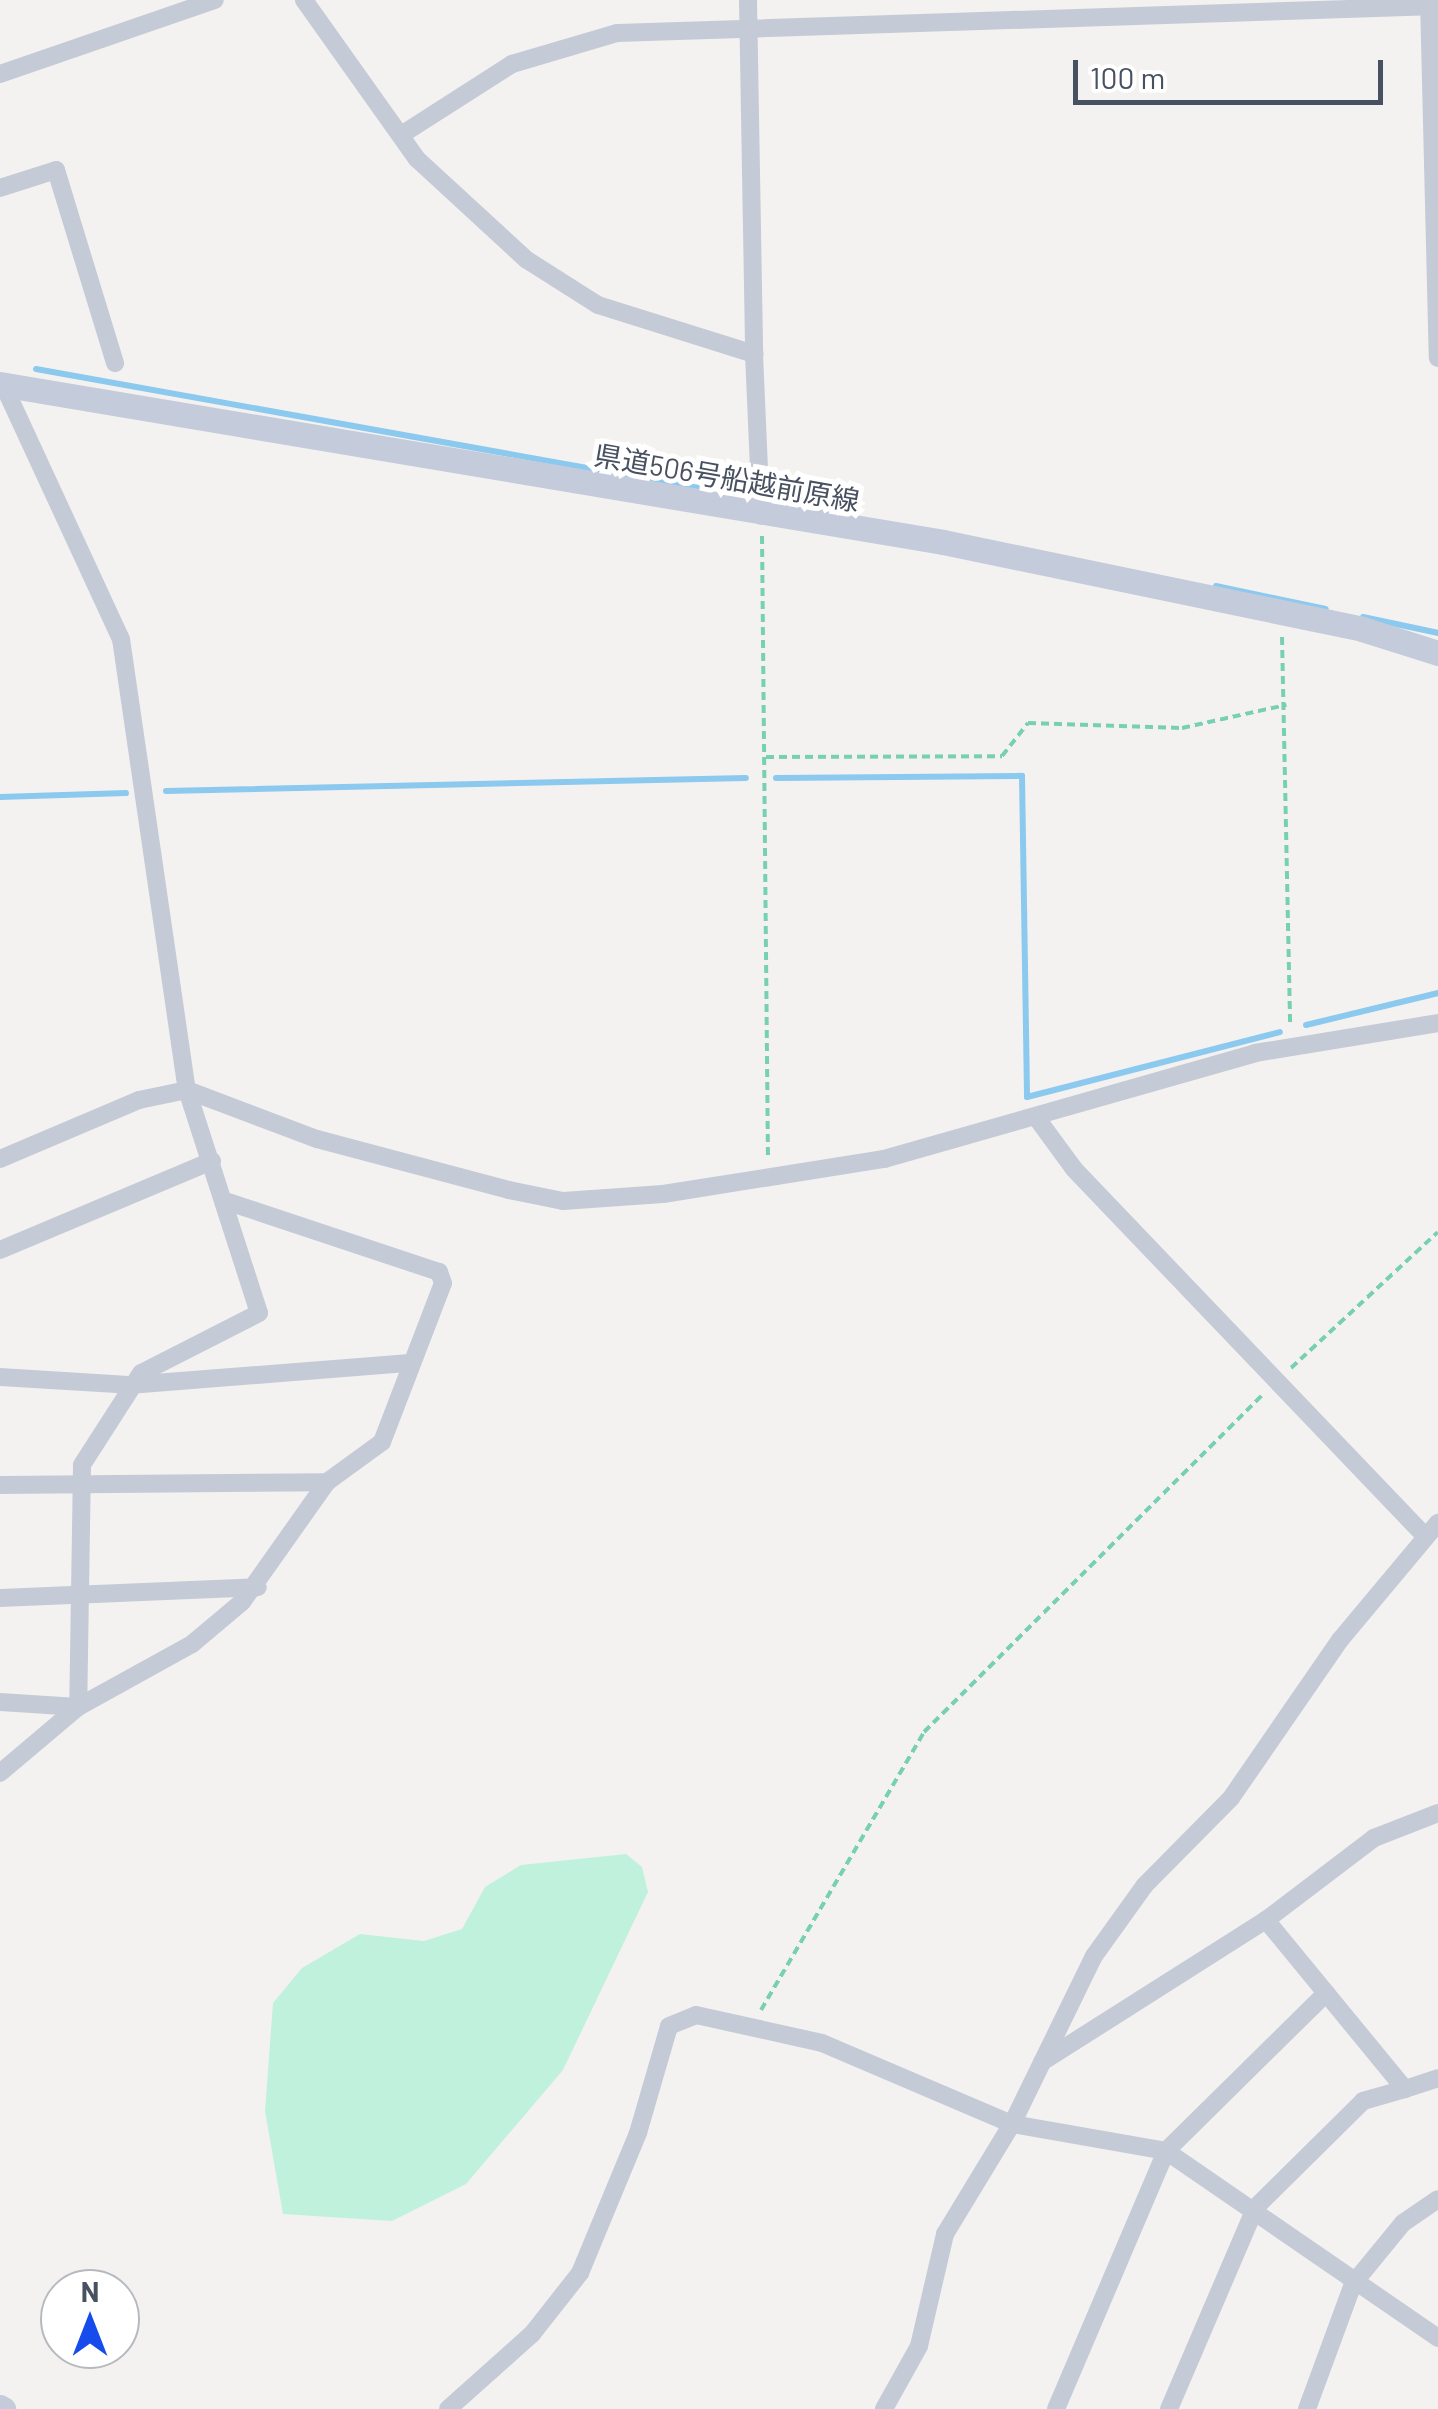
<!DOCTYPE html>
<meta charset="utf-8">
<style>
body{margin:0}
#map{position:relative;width:1438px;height:2409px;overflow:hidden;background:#f4f2f1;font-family:Barlow,"Noto Sans JP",sans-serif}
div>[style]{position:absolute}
.green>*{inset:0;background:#c0f1dc}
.stream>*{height:6px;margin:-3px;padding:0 3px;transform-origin:3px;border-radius:3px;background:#8cc9ef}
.path>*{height:4px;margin-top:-2px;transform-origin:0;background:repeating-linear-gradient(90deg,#77d0b4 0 8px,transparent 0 13px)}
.street>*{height:18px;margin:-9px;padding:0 9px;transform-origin:9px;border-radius:9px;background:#c5cbd6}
.secondary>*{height:25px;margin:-12.5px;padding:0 12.5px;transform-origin:12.5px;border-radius:12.5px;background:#c4cbda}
span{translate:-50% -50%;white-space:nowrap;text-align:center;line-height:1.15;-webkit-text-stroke:10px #fff;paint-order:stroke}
.street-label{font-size:28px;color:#485160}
.north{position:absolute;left:40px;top:2269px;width:100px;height:100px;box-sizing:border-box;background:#fff;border:2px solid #b6b9bf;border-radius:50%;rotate:0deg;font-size:28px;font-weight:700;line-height:40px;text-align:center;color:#485160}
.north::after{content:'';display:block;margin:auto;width:35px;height:45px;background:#154ceb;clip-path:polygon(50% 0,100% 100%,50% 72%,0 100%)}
.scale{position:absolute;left:1073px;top:60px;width:310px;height:45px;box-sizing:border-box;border:5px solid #485160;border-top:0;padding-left:12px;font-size:30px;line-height:35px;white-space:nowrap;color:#485160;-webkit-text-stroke:8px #fff;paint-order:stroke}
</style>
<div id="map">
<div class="green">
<i style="clip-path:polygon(626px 1854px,642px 1867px,648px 1892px,563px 2070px,466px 2184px,392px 2221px,283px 2214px,265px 2111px,273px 2003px,302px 1968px,360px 1934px,424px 1941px,462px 1929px,485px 1887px,521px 1865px)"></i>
</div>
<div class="stream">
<i style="left:36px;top:369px;width:679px;rotate:10.18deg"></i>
<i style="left:1216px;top:586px;width:112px;rotate:11.8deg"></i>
<i style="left:1363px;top:617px;width:77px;rotate:12deg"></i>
<i style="left:776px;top:778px;width:246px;rotate:-0.5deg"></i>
<i style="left:1022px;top:776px;width:321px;rotate:89.1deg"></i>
<i style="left:1027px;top:1097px;width:261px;rotate:-14.4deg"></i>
<i style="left:166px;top:791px;width:580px;rotate:-1.28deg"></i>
<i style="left:0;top:797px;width:126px;rotate:-1.8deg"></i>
<i style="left:1306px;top:1025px;width:136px;rotate:-13.6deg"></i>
</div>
<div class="path">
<i style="left:762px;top:536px;width:621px;rotate:89.45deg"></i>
<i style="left:1282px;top:637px;width:390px;rotate:88.8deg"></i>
<i style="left:766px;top:757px;width:236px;rotate:-0.2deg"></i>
<i style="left:1002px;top:756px;width:42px;rotate:-51.8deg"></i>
<i style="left:1028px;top:723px;width:154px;rotate:1.9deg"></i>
<i style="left:1182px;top:728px;width:107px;rotate:-12.5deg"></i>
<i style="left:1291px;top:1368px;width:200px;rotate:-42.8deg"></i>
<i style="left:761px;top:2010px;width:322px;rotate:-59.6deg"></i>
<i style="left:924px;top:1732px;width:477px;rotate:-44.9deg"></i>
</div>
<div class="street">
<i style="left:304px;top:0;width:195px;rotate:54.6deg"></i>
<i style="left:417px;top:159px;width:149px;rotate:42.6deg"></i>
<i style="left:527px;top:260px;width:84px;rotate:32.4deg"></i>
<i style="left:598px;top:305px;width:164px;rotate:17.4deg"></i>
<i style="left:754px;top:354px;width:162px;rotate:87.5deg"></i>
<i style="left:748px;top:0;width:354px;rotate:89deg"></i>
<i style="left:1429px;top:0;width:358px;rotate:88.6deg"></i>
<i style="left:0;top:74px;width:227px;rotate:-19deg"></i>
<i style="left:401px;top:135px;width:132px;rotate:-32.6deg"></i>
<i style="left:512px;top:64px;width:109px;rotate:-16.4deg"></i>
<i style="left:617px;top:33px;width:821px;rotate:-1.88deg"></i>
<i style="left:0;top:188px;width:59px;rotate:-17.8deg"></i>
<i style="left:56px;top:170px;width:202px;rotate:73deg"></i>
<i style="left:3px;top:384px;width:281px;rotate:65.2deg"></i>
<i style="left:121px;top:639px;width:456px;rotate:81.7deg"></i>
<i style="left:187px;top:1090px;width:234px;rotate:72.1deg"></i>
<i style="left:259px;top:1313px;width:132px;rotate:153deg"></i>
<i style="left:141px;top:1373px;width:109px;rotate:122.7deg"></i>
<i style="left:82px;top:1465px;width:242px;rotate:90.9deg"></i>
<i style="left:1036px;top:1117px;width:64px;rotate:53.8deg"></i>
<i style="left:1074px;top:1169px;width:508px;rotate:46.28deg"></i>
<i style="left:0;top:1159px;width:151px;rotate:-23deg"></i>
<i style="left:139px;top:1100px;width:49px;rotate:-11.8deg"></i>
<i style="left:187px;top:1090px;width:139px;rotate:20.7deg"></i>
<i style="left:317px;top:1139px;width:199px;rotate:14.9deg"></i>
<i style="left:509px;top:1190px;width:55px;rotate:11.5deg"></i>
<i style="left:563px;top:1201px;width:100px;rotate:-4deg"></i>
<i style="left:663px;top:1194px;width:224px;rotate:-9deg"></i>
<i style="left:884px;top:1159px;width:386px;rotate:-15.9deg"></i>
<i style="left:1255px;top:1053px;width:185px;rotate:-9.3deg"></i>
<i style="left:0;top:1250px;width:230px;rotate:-22.8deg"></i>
<i style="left:0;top:1377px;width:129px;rotate:3.5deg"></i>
<i style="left:129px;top:1385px;width:282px;rotate:-4.5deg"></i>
<i style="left:0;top:1485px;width:327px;rotate:-0.5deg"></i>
<i style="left:0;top:1598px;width:258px;rotate:-2.4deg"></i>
<i style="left:0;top:1702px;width:78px;rotate:3.7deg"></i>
<i style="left:0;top:1773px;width:102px;rotate:-40.2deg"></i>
<i style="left:78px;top:1707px;width:130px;rotate:-28.9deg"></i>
<i style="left:192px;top:1644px;width:65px;rotate:-40deg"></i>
<i style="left:242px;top:1602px;width:147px;rotate:-54.7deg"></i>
<i style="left:327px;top:1482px;width:68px;rotate:-36deg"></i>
<i style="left:382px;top:1442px;width:170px;rotate:-69deg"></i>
<i style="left:443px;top:1283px;width:12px;rotate:-110deg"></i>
<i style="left:439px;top:1272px;width:222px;rotate:-161.6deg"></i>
<i style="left:1266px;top:1920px;width:219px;rotate:50.6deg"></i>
<i style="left:1405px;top:2089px;width:35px;rotate:-18deg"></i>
<i style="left:1042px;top:2062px;width:265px;rotate:-32.4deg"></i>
<i style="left:1266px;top:1920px;width:136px;rotate:-37.2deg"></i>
<i style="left:1374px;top:1838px;width:69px;rotate:-21.3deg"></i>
<i style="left:448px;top:2409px;width:113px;rotate:-41.8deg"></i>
<i style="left:532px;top:2334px;width:78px;rotate:-51.8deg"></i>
<i style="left:580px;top:2273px;width:152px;rotate:-67.5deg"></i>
<i style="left:638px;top:2133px;width:111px;rotate:-73.8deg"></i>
<i style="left:669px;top:2026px;width:29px;rotate:-22deg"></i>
<i style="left:696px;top:2015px;width:129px;rotate:12.5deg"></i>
<i style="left:822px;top:2043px;width:207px;rotate:23.1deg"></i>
<i style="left:1012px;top:2124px;width:156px;rotate:9.9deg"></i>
<i style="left:1166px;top:2151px;width:330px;rotate:34.5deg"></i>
<i style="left:884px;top:2409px;width:72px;rotate:-60.9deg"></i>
<i style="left:919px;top:2346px;width:115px;rotate:-76.9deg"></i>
<i style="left:945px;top:2234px;width:129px;rotate:-58.7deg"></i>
<i style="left:1012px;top:2124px;width:187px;rotate:-64deg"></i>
<i style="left:1094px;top:1956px;width:87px;rotate:-54.3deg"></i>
<i style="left:1145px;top:1885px;width:122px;rotate:-45.3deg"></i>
<i style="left:1231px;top:1798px;width:192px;rotate:-55.4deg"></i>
<i style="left:1340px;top:1640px;width:153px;rotate:-50.1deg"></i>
<i style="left:1056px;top:2409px;width:280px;rotate:-66.9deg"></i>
<i style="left:1166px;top:2151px;width:225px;rotate:-44.6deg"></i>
<i style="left:1169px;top:2409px;width:219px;rotate:-66.8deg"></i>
<i style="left:1255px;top:2208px;width:152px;rotate:-44.7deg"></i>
<i style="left:1363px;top:2101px;width:44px;rotate:-15.9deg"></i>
<i style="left:1307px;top:2409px;width:133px;rotate:-69.8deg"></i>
<i style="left:1353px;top:2284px;width:79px;rotate:-50.7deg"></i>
<i style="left:1403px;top:2223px;width:42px;rotate:-34.4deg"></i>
</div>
<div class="secondary">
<i style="left:0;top:384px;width:956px;rotate:9.51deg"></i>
<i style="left:943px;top:542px;width:428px;rotate:11.7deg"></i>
<i style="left:1362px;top:629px;width:80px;rotate:17.5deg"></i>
<i style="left:0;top:2407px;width:4px;rotate:34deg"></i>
</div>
<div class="street-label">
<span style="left:727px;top:477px;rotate:10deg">県道506号船越前原線</span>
</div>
<div class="north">N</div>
<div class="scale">100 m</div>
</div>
